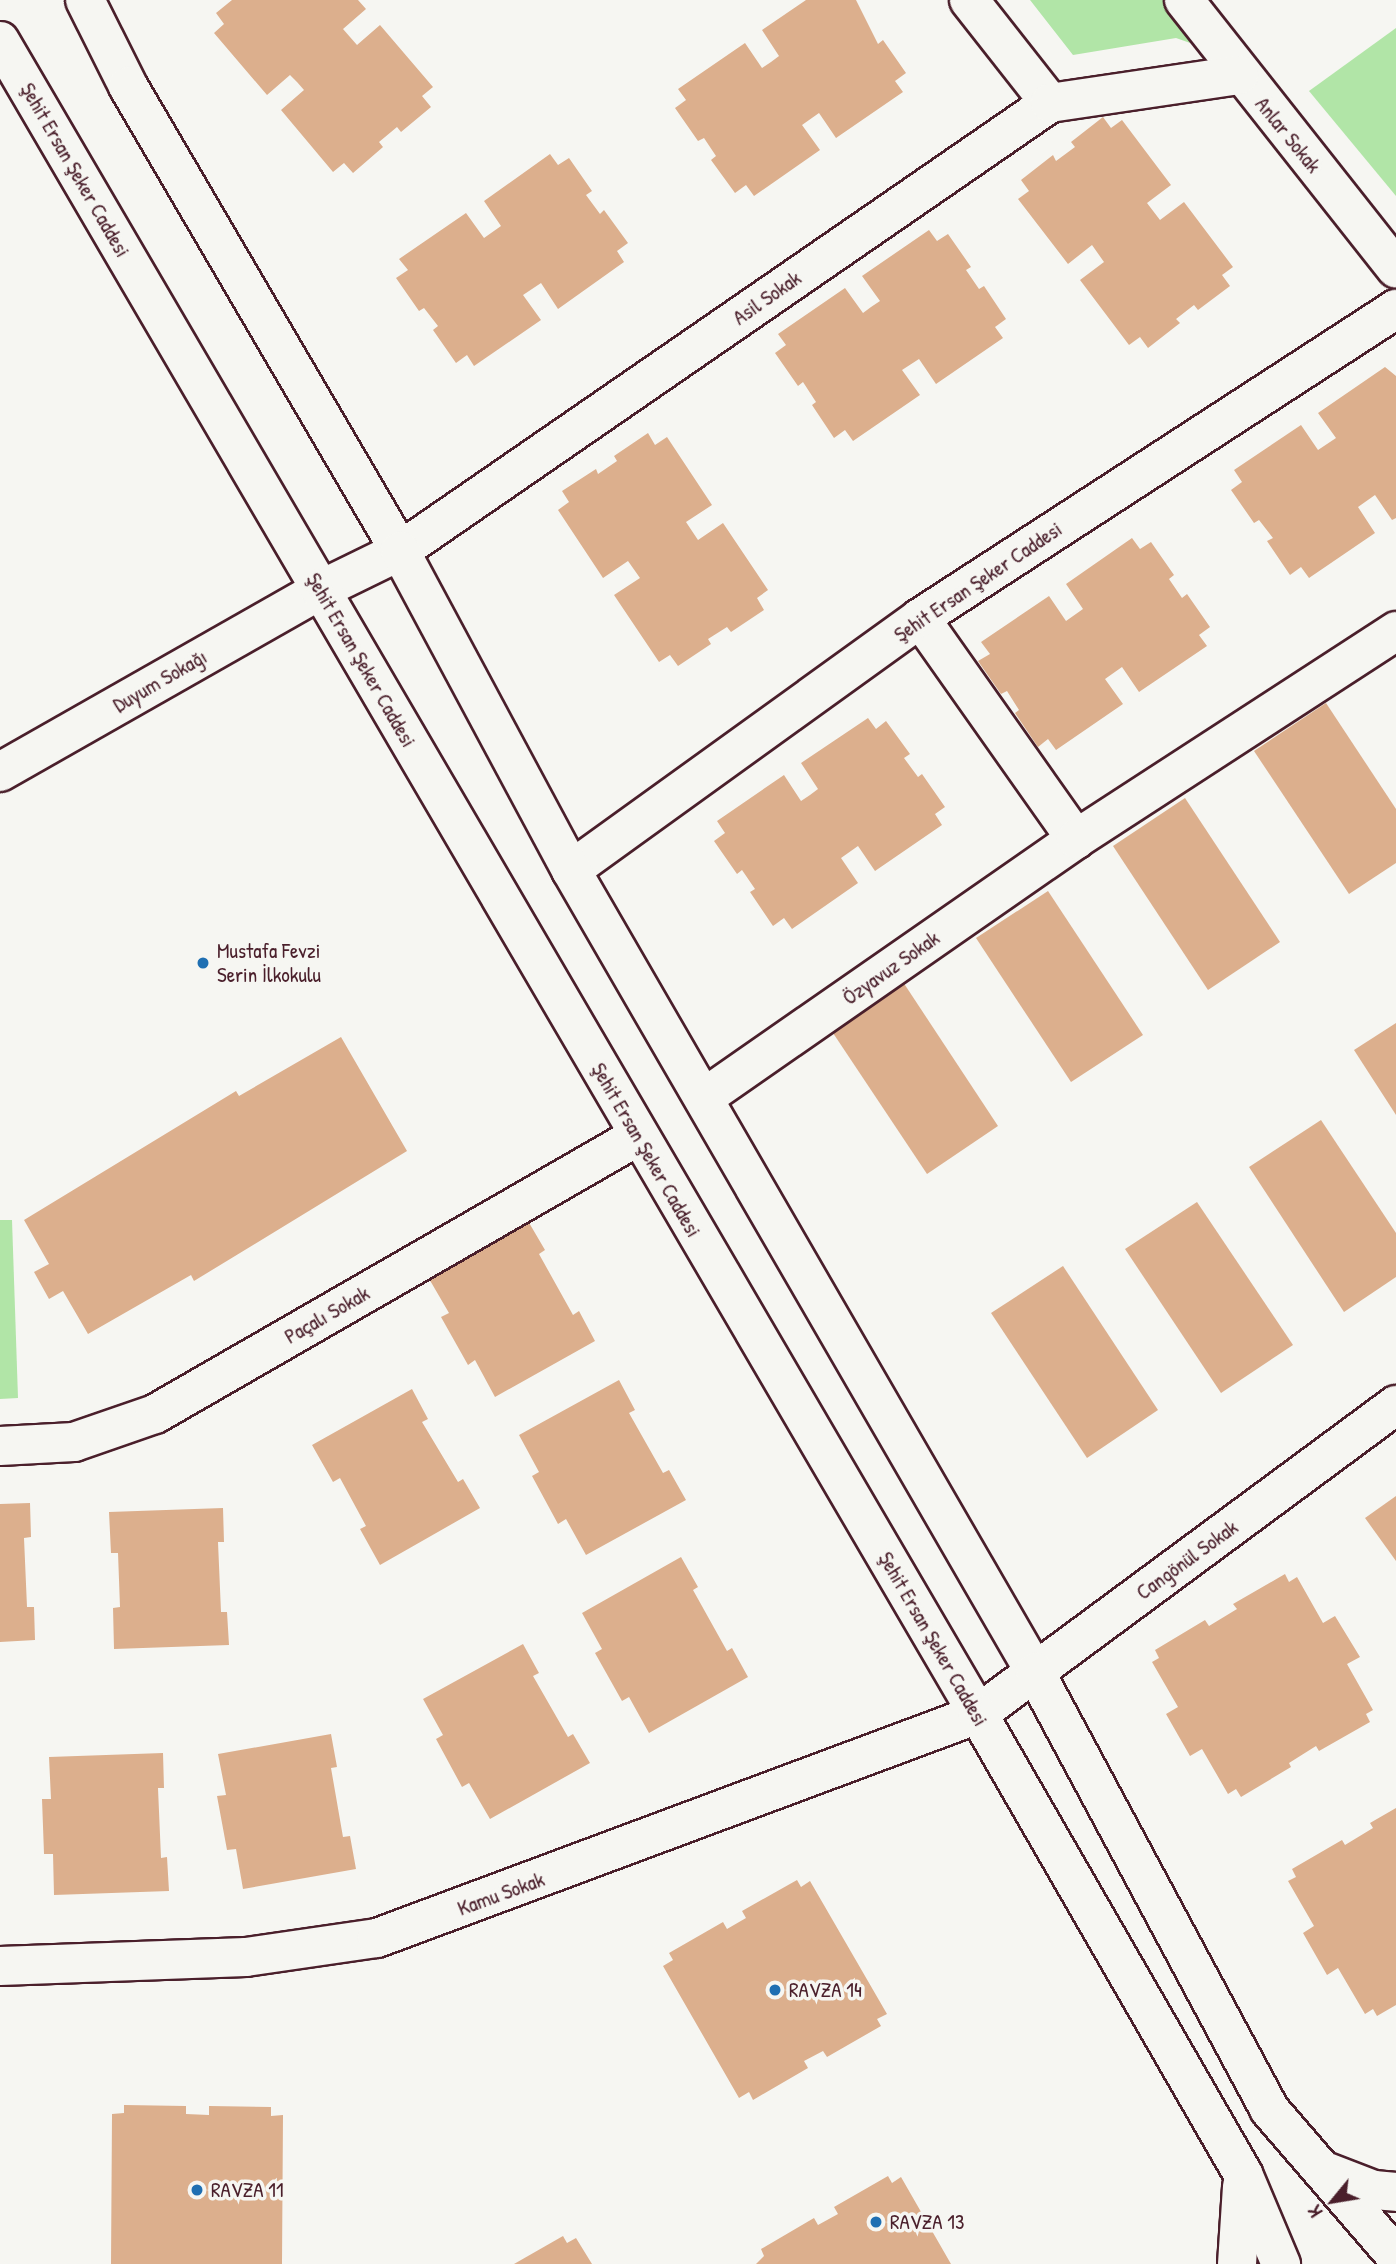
<!DOCTYPE html>
<meta charset="utf-8">
<style>
body{margin:0}
#map{position:relative;width:1396px;height:2264px;overflow:hidden;background:#f6f6f2;font-family:"Patrick Hand",sans-serif}
div>[style]{position:absolute}
.green>*{inset:0;background:#b1e5a7}
.building>*{inset:0;background:#dcaf8d}
.roads{filter:drop-shadow(2px 0 #4a1f2b) drop-shadow(-2px 0 #4a1f2b) drop-shadow(0 2px #4a1f2b) drop-shadow(0 -2px #4a1f2b)}
.street>*{height:38px;margin:-19px;padding:0 19px;transform-origin:19px;border-radius:19px;background:#f6f6f2}
.secondary>*{height:38px;margin:-19px;padding:0 19px;transform-origin:19px;border-radius:19px;background:#f6f6f2}
.dots>*{width:19px;height:19px;translate:-50% -50%;box-sizing:border-box;border:4px solid #f6f6f2;border-radius:50%}
span{translate:-50% -50%;white-space:nowrap;text-align:center;line-height:1.15;-webkit-text-stroke:7px #f6f6f2;paint-order:stroke}
.street-label{font-size:21px;color:#4a1f2b}
.poi-label{font-size:21px;color:#4a1f2b}
.left{translate:0 -50%;text-align:left}
.north{position:absolute;left:1298px;top:2166px;width:70px;height:70px;-webkit-text-stroke:5px #f6f6f2;paint-order:stroke;rotate:240deg;font-size:19px;font-weight:700;line-height:28px;text-align:center;color:#4a1f2b}
.north::after{content:'';display:block;margin:auto;width:24px;height:32px;background:#4a1f2b;clip-path:polygon(50% 0,100% 100%,50% 72%,0 100%)}
</style>
<div id="map">
<div class="green">
<i style="clip-path:polygon(1030px 0,1174px 0,1213px 51px,1176px 38px,1073px 55px)"></i>
<i style="clip-path:polygon(1396px 28px,1396px 196px,1309px 91px)"></i>
<i style="clip-path:polygon(0 1220px,12px 1220px,18px 1398px,0 1399px)"></i>
</div>
<div class="building">
<i style="clip-path:polygon(232px 0,358px 0,366px 9px,343px 29px,357px 45px,380px 25px,433px 87px,422px 96px,431px 107px,401px 132px,397px 127px,379px 142px,383px 147px,353px 173px,344px 163px,333px 172px,281px 110px,304px 90px,297px 82px,290px 75px,267px 95px,214px 33px,224px 24px,216px 13px)"></i>
<i style="clip-path:polygon(806px 0,856px 0,878px 44px,883px 40px,906px 73px,895px 81px,903px 92px,836px 138px,819px 113px,802px 125px,820px 150px,754px 196px,746px 185px,735px 193px,711px 160px,716px 156px,704px 138px,698px 141px,675px 108px,686px 100px,678px 89px,745px 43px,762px 68px,771px 62px,779px 56px,762px 30px)"></i>
<i style="clip-path:polygon(1103px 117px,1111px 128px,1122px 120px,1171px 185px,1147px 203px,1160px 220px,1184px 202px,1233px 267px,1222px 275px,1230px 286px,1198px 310px,1194px 305px,1176px 319px,1180px 323px,1148px 348px,1140px 337px,1129px 345px,1080px 280px,1104px 262px,1092px 245px,1068px 264px,1018px 199px,1029px 191px,1021px 180px,1053px 155px,1056px 161px,1075px 147px,1071px 142px)"></i>
<i style="clip-path:polygon(550px 154px,558px 165px,569px 158px,592px 191px,586px 195px,600px 214px,604px 210px,628px 243px,617px 251px,624px 262px,558px 309px,541px 283px,523px 295px,541px 320px,474px 366px,467px 355px,456px 363px,433px 330px,438px 326px,424px 308px,419px 311px,396px 278px,408px 270px,399px 259px,466px 213px,484px 238px,501px 226px,484px 201px)"></i>
<i style="clip-path:polygon(929px 230px,937px 241px,948px 234px,971px 267px,966px 270px,979px 289px,984px 286px,1006px 319px,995px 327px,1003px 338px,936px 384px,919px 359px,902px 370px,920px 395px,853px 441px,845px 430px,834px 438px,812px 405px,816px 402px,803px 382px,798px 386px,775px 353px,786px 345px,778px 334px,845px 288px,863px 313px,871px 307px,880px 301px,862px 276px)"></i>
<i style="clip-path:polygon(1385px 367px,1396px 376px,1396px 518px,1392px 520px,1375px 495px,1358px 507px,1375px 533px,1309px 578px,1301px 567px,1290px 575px,1267px 541px,1273px 538px,1259px 520px,1254px 523px,1231px 490px,1242px 482px,1234px 470px,1301px 425px,1318px 450px,1336px 438px,1318px 413px)"></i>
<i style="clip-path:polygon(648px 433px,655px 445px,667px 437px,712px 505px,686px 522px,698px 540px,723px 523px,768px 590px,757px 598px,764px 610px,731px 632px,727px 627px,708px 639px,711px 644px,678px 666px,670px 655px,659px 662px,614px 595px,640px 578px,628px 561px,603px 578px,558px 510px,569px 502px,562px 491px,596px 469px,598px 474px,617px 461px,614px 456px)"></i>
<i style="clip-path:polygon(1132px 538px,1140px 549px,1151px 542px,1174px 575px,1169px 579px,1182px 598px,1187px 594px,1210px 627px,1199px 635px,1207px 646px,1139px 692px,1122px 667px,1105px 679px,1123px 704px,1056px 750px,1048px 739px,1038px 747px,1015px 713px,1019px 710px,1007px 691px,1001px 694px,978px 661px,990px 654px,981px 642px,1049px 596px,1066px 621px,1083px 609px,1066px 584px)"></i>
<i style="clip-path:polygon(1326px 703px,1396px 809px,1396px 863px,1349px 894px,1254px 751px)"></i>
<i style="clip-path:polygon(868px 718px,876px 729px,886px 721px,910px 754px,904px 758px,918px 777px,922px 774px,945px 807px,935px 814px,942px 825px,875px 871px,858px 846px,841px 858px,858px 883px,792px 929px,784px 918px,773px 926px,750px 892px,755px 889px,742px 870px,737px 874px,714px 841px,725px 833px,717px 821px,784px 775px,801px 801px,810px 795px,818px 789px,801px 763px)"></i>
<i style="clip-path:polygon(1185px 798px,1280px 942px,1208px 990px,1113px 846px)"></i>
<i style="clip-path:polygon(1048px 891px,1143px 1035px,1071px 1082px,976px 938px)"></i>
<i style="clip-path:polygon(903px 982px,998px 1126px,927px 1174px,831px 1030px)"></i>
<i style="clip-path:polygon(1396px 1023px,1396px 1115px,1354px 1050px)"></i>
<i style="clip-path:polygon(341px 1037px,407px 1151px,194px 1281px,191px 1275px,88px 1334px,63px 1291px,49px 1299px,34px 1272px,49px 1264px,24px 1220px,236px 1091px,239px 1096px)"></i>
<i style="clip-path:polygon(1321px 1120px,1396px 1233px,1396px 1277px,1344px 1312px,1249px 1167px)"></i>
<i style="clip-path:polygon(1197px 1202px,1293px 1345px,1221px 1393px,1125px 1249px)"></i>
<i style="clip-path:polygon(528px 1221px,545px 1250px,539px 1254px,573px 1315px,579px 1311px,595px 1341px,495px 1397px,475px 1360px,468px 1365px,441px 1317px,449px 1313px,428px 1277px)"></i>
<i style="clip-path:polygon(1063px 1266px,1158px 1410px,1087px 1458px,991px 1313px)"></i>
<i style="clip-path:polygon(619px 1380px,635px 1410px,629px 1413px,663px 1473px,669px 1470px,686px 1500px,586px 1555px,566px 1519px,558px 1524px,532px 1476px,539px 1472px,519px 1435px)"></i>
<i style="clip-path:polygon(412px 1389px,428px 1419px,422px 1422px,458px 1482px,463px 1479px,480px 1508px,380px 1565px,360px 1529px,366px 1526px,340px 1478px,333px 1482px,312px 1445px)"></i>
<i style="clip-path:polygon(1396px 1496px,1396px 1561px,1365px 1518px)"></i>
<i style="clip-path:polygon(30px 1503px,31px 1537px,24px 1538px,27px 1607px,34px 1607px,35px 1640px,0 1642px,0 1504px)"></i>
<i style="clip-path:polygon(223px 1508px,224px 1542px,218px 1542px,221px 1612px,227px 1612px,229px 1645px,114px 1649px,113px 1608px,120px 1607px,118px 1553px,111px 1553px,109px 1512px)"></i>
<i style="clip-path:polygon(681px 1557px,698px 1587px,693px 1590px,727px 1651px,732px 1648px,748px 1677px,649px 1733px,629px 1697px,622px 1701px,595px 1653px,602px 1649px,582px 1613px)"></i>
<i style="clip-path:polygon(1285px 1574px,1289px 1582px,1297px 1577px,1323px 1623px,1335px 1616px,1360px 1657px,1347px 1664px,1373px 1710px,1366px 1714px,1370px 1722px,1319px 1751px,1316px 1746px,1289px 1763px,1291px 1767px,1241px 1797px,1236px 1789px,1228px 1794px,1202px 1749px,1190px 1756px,1166px 1714px,1178px 1707px,1152px 1662px,1159px 1658px,1155px 1650px,1205px 1620px,1209px 1626px,1237px 1609px,1233px 1604px)"></i>
<i style="clip-path:polygon(523px 1644px,539px 1673px,533px 1676px,568px 1737px,573px 1734px,590px 1763px,490px 1819px,469px 1783px,462px 1787px,436px 1739px,443px 1735px,423px 1699px)"></i>
<i style="clip-path:polygon(331px 1734px,337px 1767px,331px 1768px,343px 1837px,350px 1836px,356px 1869px,243px 1889px,236px 1849px,227px 1850px,217px 1796px,226px 1795px,218px 1754px)"></i>
<i style="clip-path:polygon(163px 1753px,164px 1788px,158px 1788px,161px 1858px,167px 1857px,169px 1891px,54px 1895px,53px 1854px,44px 1854px,42px 1799px,51px 1799px,49px 1757px)"></i>
<i style="clip-path:polygon(1396px 1808px,1396px 2005px,1377px 2016px,1373px 2009px,1365px 2014px,1338px 1968px,1327px 1975px,1303px 1933px,1314px 1926px,1288px 1881px,1296px 1877px,1292px 1869px,1342px 1840px,1345px 1845px,1373px 1828px,1370px 1823px)"></i>
<i style="clip-path:polygon(797px 1880px,801px 1887px,810px 1881px,887px 2014px,877px 2019px,881px 2026px,827px 2057px,823px 2051px,804px 2061px,808px 2068px,753px 2100px,749px 2092px,739px 2098px,663px 1966px,673px 1960px,669px 1953px,723px 1922px,727px 1929px,746px 1918px,742px 1911px)"></i>
<i style="clip-path:polygon(124px 2105px,186px 2106px,186px 2114px,209px 2115px,209px 2106px,271px 2107px,271px 2116px,283px 2115px,282px 2264px,111px 2264px,112px 2114px,124px 2113px)"></i>
<i style="clip-path:polygon(888px 2176px,892px 2183px,901px 2177px,951px 2264px,756px 2264px,764px 2256px,761px 2249px,814px 2218px,818px 2225px,838px 2214px,834px 2207px)"></i>
<i style="clip-path:polygon(563px 2236px,567px 2243px,576px 2238px,592px 2264px,514px 2264px)"></i>
</div>
<div class="roads">
<div class="street">
<i style="left:969px;top:0;width:131px;rotate:51.8deg"></i>
<i style="left:1184px;top:0;width:342px;rotate:51.7deg"></i>
<i style="left:920px;top:618px;width:271px;rotate:54.8deg"></i>
<i style="left:0;top:772px;width:368px;rotate:-29.6deg"></i>
<i style="left:320px;top:590px;width:89px;rotate:-26deg"></i>
<i style="left:400px;top:551px;width:789px;rotate:-34.58deg"></i>
<i style="left:1050px;top:103px;width:191px;rotate:-8.4deg"></i>
<i style="left:571px;top:870px;width:430px;rotate:-35.8deg"></i>
<i style="left:920px;top:618px;width:568px;rotate:-32.99deg"></i>
<i style="left:705px;top:1097px;width:452px;rotate:-34.8deg"></i>
<i style="left:1076px;top:839px;width:382px;rotate:-33deg"></i>
<i style="left:0;top:1446px;width:74px;rotate:-3.1deg"></i>
<i style="left:74px;top:1442px;width:86px;rotate:-19.1deg"></i>
<i style="left:155px;top:1414px;width:557px;rotate:-29.92deg"></i>
<i style="left:0;top:1966px;width:246px;rotate:-2.1deg"></i>
<i style="left:246px;top:1957px;width:132px;rotate:-8.3deg"></i>
<i style="left:377px;top:1938px;width:641px;rotate:-20.44deg"></i>
<i style="left:978px;top:1714px;width:520px;rotate:-36.47deg"></i>
</div>
<div class="secondary">
<i style="left:85px;top:0;width:96px;rotate:63.4deg"></i>
<i style="left:128px;top:86px;width:539px;rotate:59.67deg"></i>
<i style="left:400px;top:551px;width:362px;rotate:61.8deg"></i>
<i style="left:571px;top:870px;width:927px;rotate:59.95deg"></i>
<i style="left:1035px;top:1672px;width:496px;rotate:61.8deg"></i>
<i style="left:1269px;top:2109px;width:194px;rotate:49.2deg"></i>
<i style="left:0;top:41px;width:1938px;rotate:59.69deg"></i>
<i style="left:978px;top:1714px;width:531px;rotate:60.05deg"></i>
<i style="left:1243px;top:2174px;width:98px;rotate:67.1deg"></i>
<i style="left:1327px;top:2172px;width:50px;rotate:21deg"></i>
<i style="left:1374px;top:2190px;width:22px;rotate:5deg"></i>
<i style="left:1237px;top:2264px;width:78px;rotate:-86.3deg"></i>
</div>
</div>
<div class="dots">
<i style="left:203px;top:963px;background:#1f6fb2"></i>
<i style="left:775px;top:1990px;background:#1f6fb2"></i>
<i style="left:197px;top:2190px;background:#1f6fb2"></i>
<i style="left:876px;top:2222px;background:#1f6fb2"></i>
</div>
<div class="street-label">
<span style="left:1288px;top:135px;rotate:51deg">Anlar Sokak</span>
<span style="left:75px;top:170px;rotate:60deg">Şehit Ersan Şeker Caddesi</span>
<span style="left:767px;top:298px;rotate:-35deg">Asil Sokak</span>
<span style="left:978px;top:582px;rotate:-34deg">Şehit Ersan Şeker Caddesi</span>
<span style="left:361px;top:660px;rotate:60deg">Şehit Ersan Şeker Caddesi</span>
<span style="left:160px;top:681px;rotate:-30deg">Duyum Sokağı</span>
<span style="left:891px;top:968px;rotate:-35deg">Özyavuz Sokak</span>
<span style="left:646px;top:1150px;rotate:60deg">Şehit Ersan Şeker Caddesi</span>
<span style="left:327px;top:1315px;rotate:-30deg">Paçalı Sokak</span>
<span style="left:1187px;top:1560px;rotate:-36deg">Cangönül Sokak</span>
<span style="left:933px;top:1639px;rotate:60deg">Şehit Ersan Şeker Caddesi</span>
<span style="left:501px;top:1894px;rotate:-20deg">Kamu Sokak</span>
</div>
<div class="poi-label">
<span class="left" style="left:217px;top:963px">Mustafa Fevzi<br>Serin İlkokulu</span>
<span class="left" style="left:789px;top:1990px">RAVZA 14</span>
<span class="left" style="left:211px;top:2190px">RAVZA 11</span>
<span class="left" style="left:890px;top:2222px">RAVZA 13</span>
</div>
<div class="north">K</div>
</div>
